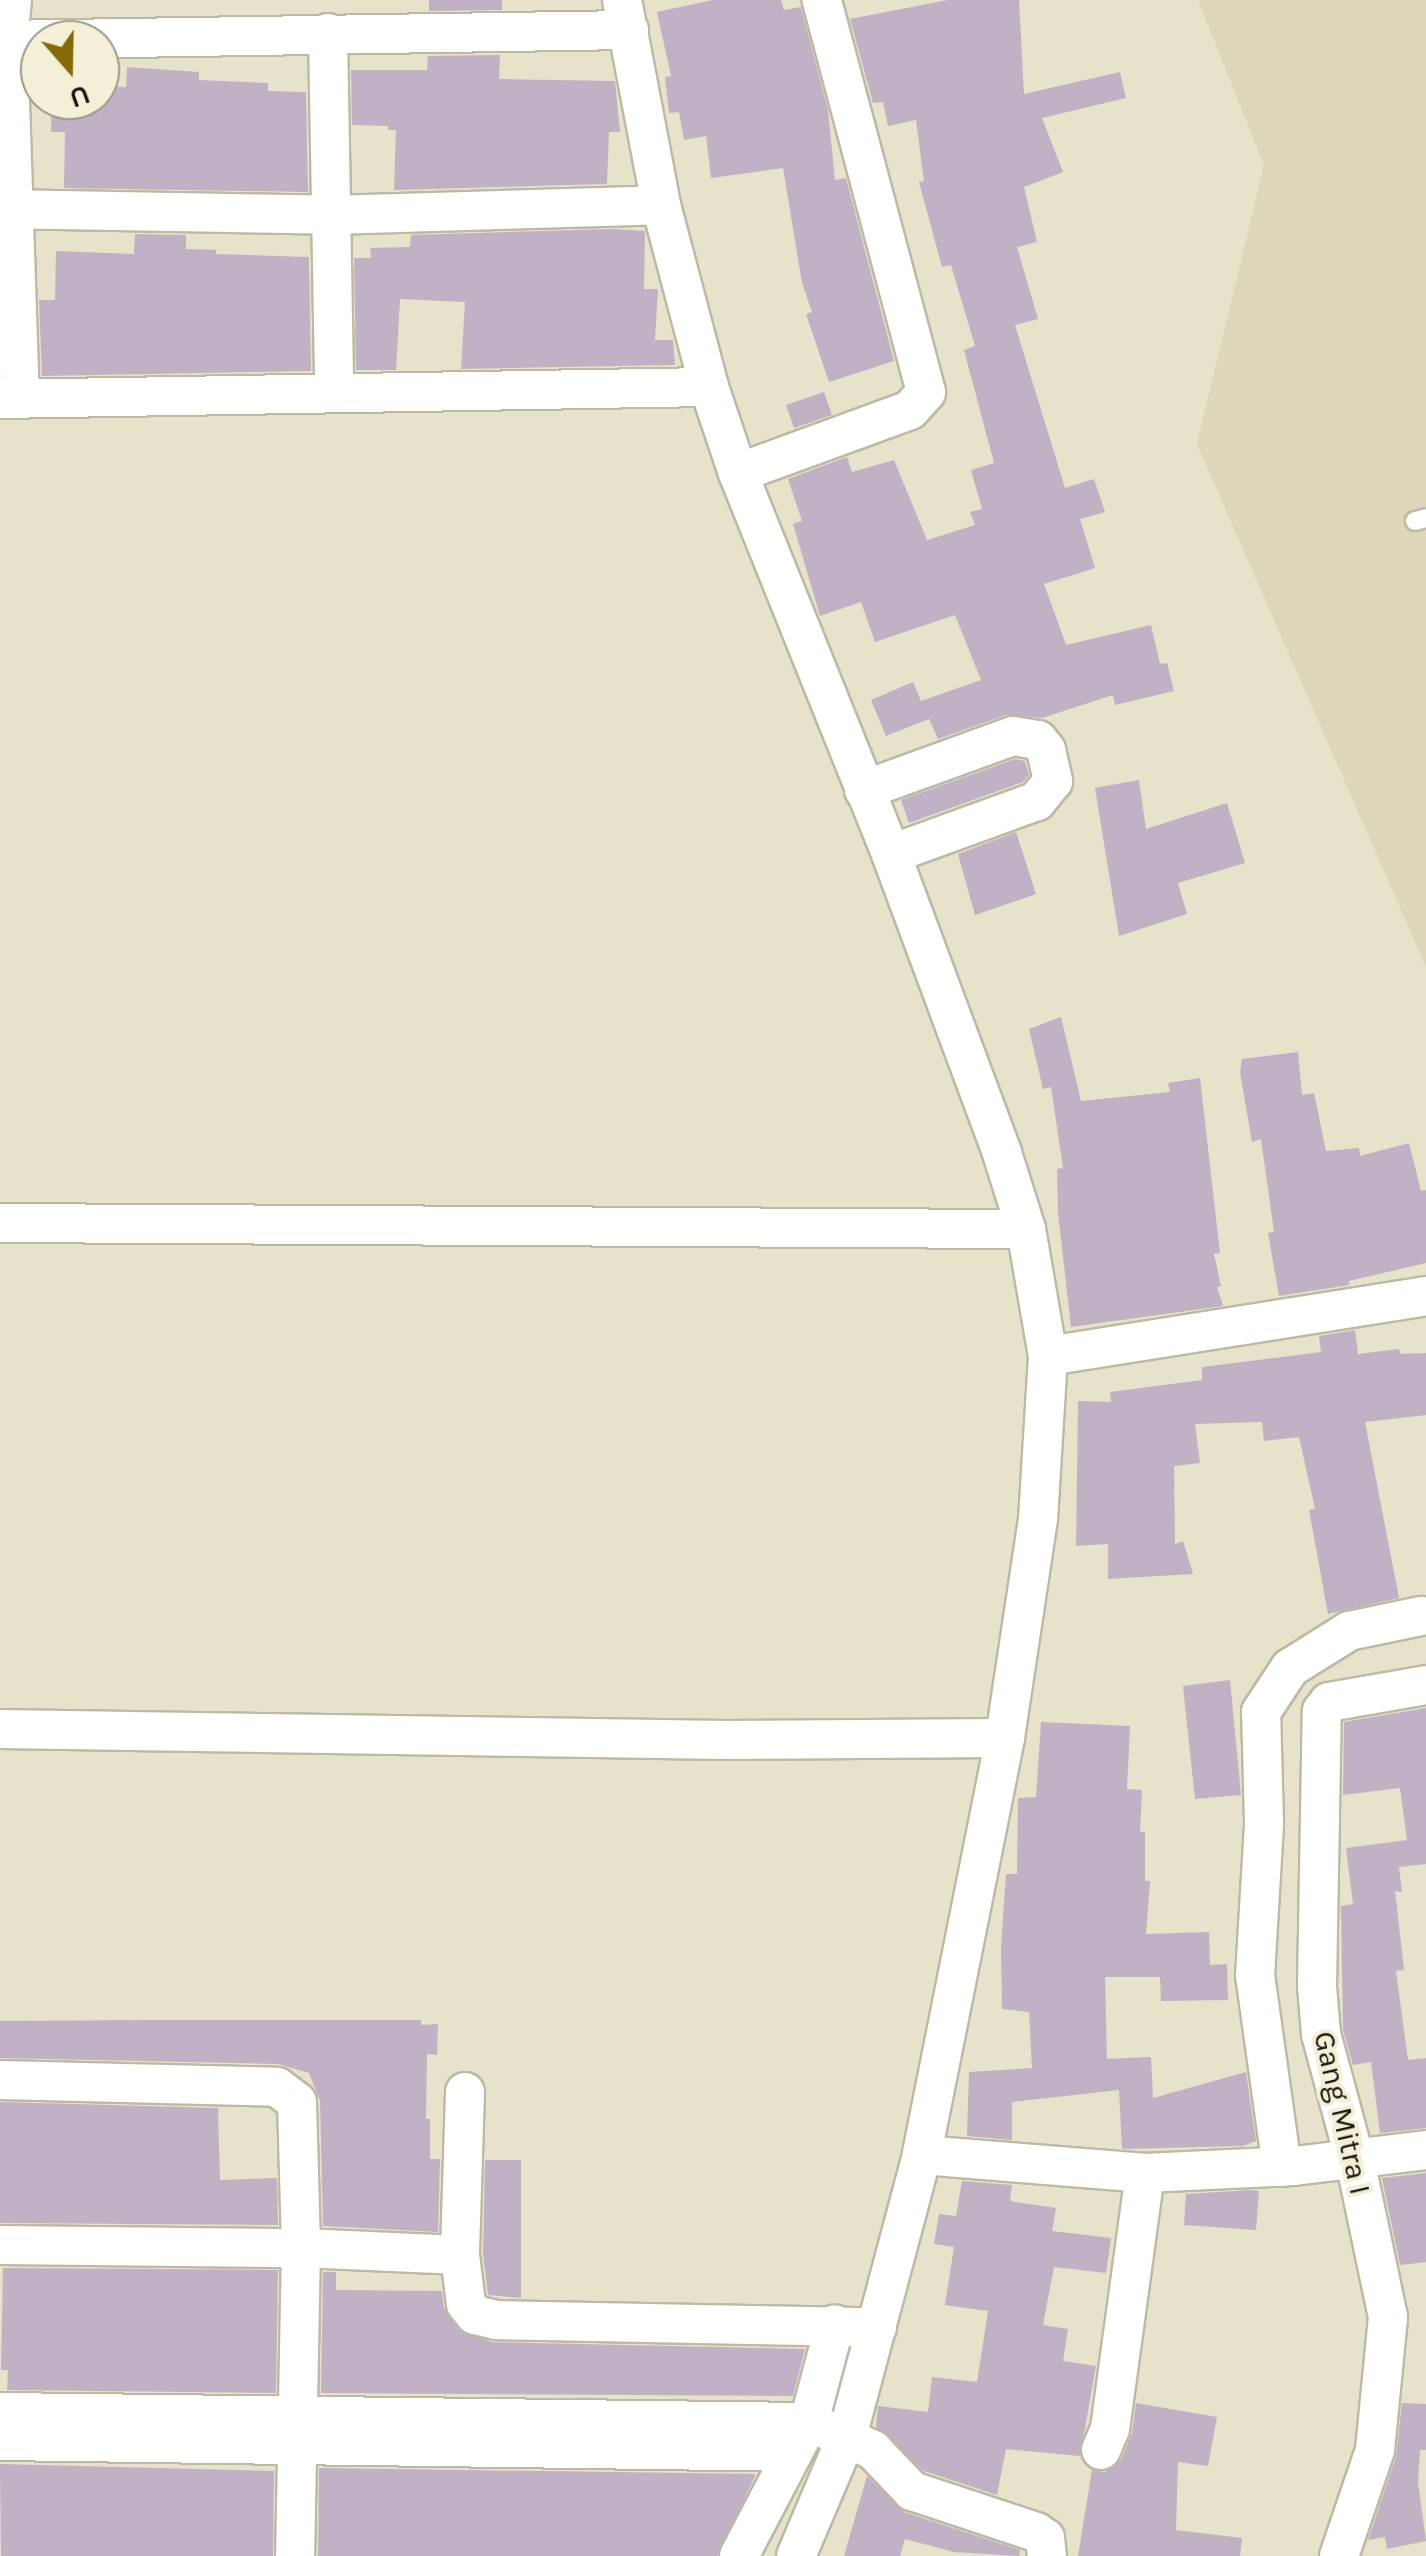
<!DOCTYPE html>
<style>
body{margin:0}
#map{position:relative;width:1426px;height:2556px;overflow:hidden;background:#e7e2ca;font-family:Karla,sans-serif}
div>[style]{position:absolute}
.built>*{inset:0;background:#ddd6b8}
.building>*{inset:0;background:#c1b1c4}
.roads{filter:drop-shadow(2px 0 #beb9a2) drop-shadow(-2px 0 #beb9a2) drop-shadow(0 2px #beb9a2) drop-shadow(0 -2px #beb9a2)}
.service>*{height:18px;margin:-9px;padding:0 9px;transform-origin:9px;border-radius:9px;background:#fff}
.minor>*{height:38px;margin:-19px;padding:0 19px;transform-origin:19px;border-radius:19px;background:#fff}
span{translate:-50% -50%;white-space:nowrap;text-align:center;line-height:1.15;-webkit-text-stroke:8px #f4efd7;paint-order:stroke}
.street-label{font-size:30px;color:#17160d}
.north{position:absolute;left:20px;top:20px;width:100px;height:100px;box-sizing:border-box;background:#f4efd7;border:2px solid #9c9886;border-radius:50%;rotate:160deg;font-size:28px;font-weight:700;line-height:40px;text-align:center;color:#17160d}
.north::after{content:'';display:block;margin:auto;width:35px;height:45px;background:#846b07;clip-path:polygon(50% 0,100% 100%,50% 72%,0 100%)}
</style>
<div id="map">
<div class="built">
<i style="clip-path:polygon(1198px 0,1426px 0,1426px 967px,1197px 444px,1264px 165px)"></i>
</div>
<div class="building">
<i style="clip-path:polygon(429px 0,502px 0,502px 10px,429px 11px)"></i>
<i style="clip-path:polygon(713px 0,781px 0,784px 10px,801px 7px,828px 110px,835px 180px,846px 178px,894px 361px,829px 382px,806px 314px,812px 312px,802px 283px,783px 168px,711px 178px,706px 136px,684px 140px,679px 112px,669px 113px,665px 77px,671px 76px,657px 12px)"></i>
<i style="clip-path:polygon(948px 0,1019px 0,1024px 94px,1120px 72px,1126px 98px,1042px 118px,1063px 172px,1024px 187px,1037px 242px,1017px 247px,1038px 319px,1015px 325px,1065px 488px,1094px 479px,1105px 512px,1080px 519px,1095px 568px,1044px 584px,1066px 645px,1151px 625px,1160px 664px,1167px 663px,1174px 691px,1115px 705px,1113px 695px,1042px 718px,1006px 715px,938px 739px,926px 712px,929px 719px,886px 736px,871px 700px,913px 682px,921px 701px,981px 680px,955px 615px,875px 642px,861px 602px,820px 616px,793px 524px,802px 521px,788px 479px,847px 457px,852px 472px,894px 460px,927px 540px,975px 525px,970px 512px,982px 509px,971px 470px,994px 463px,964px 350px,975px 346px,951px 265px,942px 267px,919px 182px,924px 181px,916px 120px,888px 126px,883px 102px,873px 103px,850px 19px)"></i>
<i style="clip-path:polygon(500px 55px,499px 79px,615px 81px,620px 132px,609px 132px,607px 184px,394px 190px,396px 130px,388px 130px,388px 126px,352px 125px,351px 70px,427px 70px,428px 56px)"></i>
<i style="clip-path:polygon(127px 67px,199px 72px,199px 80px,268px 83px,268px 91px,306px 92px,308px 192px,64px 188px,65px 132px,51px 132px,52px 100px,100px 100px,100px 86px,126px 87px)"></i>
<i style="clip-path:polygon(613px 229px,645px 231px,644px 289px,658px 289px,655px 340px,673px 340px,675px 365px,461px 369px,465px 302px,400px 299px,396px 370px,356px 370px,354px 258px,371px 258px,370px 248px,410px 247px,411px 235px)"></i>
<i style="clip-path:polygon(135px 234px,186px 235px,186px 249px,216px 250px,216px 254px,309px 257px,311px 371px,42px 376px,39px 300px,55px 300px,56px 251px,134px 254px)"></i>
<i style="clip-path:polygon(824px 392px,832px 415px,794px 428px,786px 405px)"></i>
<i style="clip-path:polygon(1015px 759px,1025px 761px,1029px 775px,1023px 782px,909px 823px,901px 800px)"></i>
<i style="clip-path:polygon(1139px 780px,1146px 829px,1227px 803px,1245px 863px,1178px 883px,1187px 914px,1119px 936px,1095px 788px)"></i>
<i style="clip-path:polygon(1016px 832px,1036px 894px,975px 915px,958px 854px)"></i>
<i style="clip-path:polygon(1061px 1017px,1081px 1101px,1170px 1092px,1168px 1083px,1200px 1078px,1220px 1253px,1214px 1254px,1221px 1286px,1217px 1287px,1223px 1306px,1071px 1327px,1058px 1212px,1057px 1169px,1063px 1168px,1051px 1087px,1043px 1089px,1029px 1029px)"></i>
<i style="clip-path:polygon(1298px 1052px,1302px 1095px,1314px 1093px,1326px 1151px,1359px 1148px,1360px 1156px,1409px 1143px,1421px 1191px,1426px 1190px,1426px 1263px,1349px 1281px,1349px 1285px,1279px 1296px,1268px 1233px,1274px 1232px,1261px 1139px,1252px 1142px,1240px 1072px,1242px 1059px)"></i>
<i style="clip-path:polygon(1355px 1330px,1358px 1354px,1399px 1349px,1400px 1354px,1426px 1353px,1426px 1415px,1365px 1422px,1399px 1598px,1328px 1614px,1309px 1510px,1315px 1509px,1299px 1437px,1264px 1441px,1262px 1422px,1195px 1424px,1200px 1463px,1174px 1466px,1175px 1544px,1183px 1541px,1193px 1574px,1108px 1579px,1108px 1544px,1076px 1546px,1078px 1401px,1111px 1402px,1110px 1392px,1202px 1380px,1202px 1367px,1321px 1352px,1319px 1336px)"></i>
<i style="clip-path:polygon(1230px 1680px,1241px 1795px,1195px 1799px,1183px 1686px)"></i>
<i style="clip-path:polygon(1426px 1708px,1426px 1864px,1399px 1867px,1402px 1892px,1395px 1891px,1404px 1970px,1396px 1971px,1408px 2060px,1426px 2058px,1426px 2128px,1380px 2133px,1371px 2062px,1353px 2065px,1343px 2030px,1341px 1906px,1353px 1904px,1346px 1848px,1407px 1840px,1400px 1788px,1343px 1795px,1344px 1722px)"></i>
<i style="clip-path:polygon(1041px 1722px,1130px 1726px,1127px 1789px,1142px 1790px,1140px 1832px,1145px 1832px,1145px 1881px,1150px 1881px,1146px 1934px,1209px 1932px,1210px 1965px,1227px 1964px,1228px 2000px,1161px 2001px,1160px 1977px,1105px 1977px,1107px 2059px,1151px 2057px,1153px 2098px,1246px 2072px,1256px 2141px,1243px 2146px,1122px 2149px,1119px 2090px,1012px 2102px,1012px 2140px,967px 2136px,969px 2072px,1032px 2068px,1029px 2012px,1002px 2009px,1001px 1948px,1006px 1874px,1017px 1874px,1018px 1798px,1036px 1797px)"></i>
<i style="clip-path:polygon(145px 2020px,421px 2020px,421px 2025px,438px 2024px,437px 2055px,427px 2054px,426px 2119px,430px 2119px,430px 2159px,440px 2159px,438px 2232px,323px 2226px,320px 2101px,309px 2073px,278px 2064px,0 2058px,0 2021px)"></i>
<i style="clip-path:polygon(0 2102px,218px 2108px,220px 2180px,277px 2178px,278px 2225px,0 2223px)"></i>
<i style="clip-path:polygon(485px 2160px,521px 2160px,521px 2298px,488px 2295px,483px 2254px)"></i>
<i style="clip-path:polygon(1426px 2173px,1426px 2262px,1400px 2265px,1382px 2178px)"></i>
<i style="clip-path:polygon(962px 2181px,1012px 2185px,1010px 2201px,1056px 2208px,1052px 2231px,1111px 2238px,1106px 2273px,1054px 2267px,1043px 2325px,1068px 2329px,1063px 2361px,1096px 2366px,1080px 2456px,1006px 2449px,997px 2495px,924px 2471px,876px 2427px,878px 2406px,928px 2412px,932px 2377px,977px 2382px,988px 2311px,945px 2305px,954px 2247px,934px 2244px,939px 2214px,956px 2216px)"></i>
<i style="clip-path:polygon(1252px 2190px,1259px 2191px,1256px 2230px,1184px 2225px,1186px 2194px)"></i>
<i style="clip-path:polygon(3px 2268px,278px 2270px,276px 2393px,7px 2390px,8px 2370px,1px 2370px)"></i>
<i style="clip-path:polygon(323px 2272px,336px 2272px,336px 2290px,442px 2291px,444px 2308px,458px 2329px,491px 2342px,805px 2349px,793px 2396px,321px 2393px)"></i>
<i style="clip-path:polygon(1136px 2403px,1217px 2417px,1208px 2466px,1178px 2462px,1176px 2530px,1242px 2538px,1240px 2556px,1078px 2556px,1092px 2470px,1105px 2472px,1121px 2460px,1132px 2433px)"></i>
<i style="clip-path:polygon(1402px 2403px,1426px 2404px,1426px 2450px,1420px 2450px,1418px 2482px,1426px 2541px,1387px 2549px,1385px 2537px,1368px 2540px,1396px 2457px)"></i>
<i style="clip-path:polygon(0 2464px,274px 2471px,273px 2556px,1px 2556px)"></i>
<i style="clip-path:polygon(319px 2468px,755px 2474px,755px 2476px,717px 2556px,318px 2556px)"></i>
<i style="clip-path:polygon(867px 2476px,904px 2512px,1020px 2550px,1019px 2556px,954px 2552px,905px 2539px,900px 2556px,844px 2556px)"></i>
</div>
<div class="roads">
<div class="service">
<i style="left:1415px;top:521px;width:11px;rotate:-15deg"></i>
</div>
<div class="minor">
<i style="left:12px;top:0;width:40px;rotate:95.7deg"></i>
<i style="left:8px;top:40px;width:358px;rotate:88.1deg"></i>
<i style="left:622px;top:0;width:209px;rotate:79.2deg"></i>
<i style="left:661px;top:205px;width:188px;rotate:75.2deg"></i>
<i style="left:709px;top:387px;width:91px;rotate:71.4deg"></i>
<i style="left:738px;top:473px;width:411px;rotate:68.1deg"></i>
<i style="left:891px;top:854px;width:319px;rotate:69.6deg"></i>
<i style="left:1002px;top:1153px;width:80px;rotate:72.5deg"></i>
<i style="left:1026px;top:1229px;width:129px;rotate:80.2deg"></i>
<i style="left:1048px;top:1356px;width:163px;rotate:93.5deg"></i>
<i style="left:1038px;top:1519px;width:221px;rotate:98.6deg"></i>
<i style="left:1005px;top:1738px;width:425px;rotate:101.3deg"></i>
<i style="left:922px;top:2155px;width:291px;rotate:104.9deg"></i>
<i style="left:847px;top:2436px;width:130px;rotate:113deg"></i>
<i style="left:328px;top:33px;width:360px;rotate:89deg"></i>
<i style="left:0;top:40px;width:629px;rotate:-0.91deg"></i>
<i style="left:0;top:209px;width:331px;rotate:1deg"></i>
<i style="left:331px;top:215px;width:330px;rotate:-1.7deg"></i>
<i style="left:0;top:399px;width:709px;rotate:-0.97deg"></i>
<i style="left:738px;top:473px;width:183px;rotate:-20.1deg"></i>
<i style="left:910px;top:410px;width:24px;rotate:-48deg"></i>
<i style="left:926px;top:392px;width:406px;rotate:-104.9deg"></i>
<i style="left:864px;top:790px;width:158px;rotate:-19.9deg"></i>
<i style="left:1013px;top:736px;width:25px;rotate:9deg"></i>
<i style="left:1038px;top:740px;width:13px;rotate:51deg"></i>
<i style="left:1046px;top:750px;width:32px;rotate:77deg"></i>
<i style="left:1053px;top:781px;width:26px;rotate:129deg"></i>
<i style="left:1037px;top:801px;width:155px;rotate:160deg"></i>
<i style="left:0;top:1223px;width:1026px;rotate:0.34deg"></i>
<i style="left:1048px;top:1356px;width:383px;rotate:-9deg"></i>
<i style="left:0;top:1729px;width:727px;rotate:0.87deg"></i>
<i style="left:727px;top:1740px;width:278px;rotate:-0.4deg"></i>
<i style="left:0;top:2080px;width:277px;rotate:1.4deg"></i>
<i style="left:277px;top:2087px;width:25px;rotate:37deg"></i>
<i style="left:297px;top:2102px;width:146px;rotate:88.4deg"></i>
<i style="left:301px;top:2248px;width:308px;rotate:91.1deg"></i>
<i style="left:465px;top:2092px;width:163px;rotate:91.8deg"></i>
<i style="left:460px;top:2255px;width:49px;rotate:83deg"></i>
<i style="left:466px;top:2304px;width:14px;rotate:51deg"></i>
<i style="left:475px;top:2315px;width:22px;rotate:13deg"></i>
<i style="left:496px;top:2320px;width:381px;rotate:1.1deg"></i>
<i style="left:922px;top:2155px;width:224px;rotate:4.6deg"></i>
<i style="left:1145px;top:2173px;width:149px;rotate:-2.7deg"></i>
<i style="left:1294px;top:2166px;width:133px;rotate:-6.9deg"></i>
<i style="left:1282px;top:2167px;width:193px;rotate:-98deg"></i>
<i style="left:1255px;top:1976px;width:153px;rotate:-86.6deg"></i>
<i style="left:1264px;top:1823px;width:111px;rotate:-91.5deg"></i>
<i style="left:1261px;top:1712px;width:53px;rotate:-56.6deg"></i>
<i style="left:1290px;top:1668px;width:70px;rotate:-32.1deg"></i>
<i style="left:1349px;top:1631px;width:74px;rotate:-11.8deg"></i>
<i style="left:0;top:2245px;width:301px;rotate:0.6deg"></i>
<i style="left:301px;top:2248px;width:159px;rotate:2.5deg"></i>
<i style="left:0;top:2412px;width:809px;rotate:0.71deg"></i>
<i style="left:809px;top:2422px;width:70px;rotate:23.6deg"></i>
<i style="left:873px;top:2450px;width:57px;rotate:46.4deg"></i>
<i style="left:912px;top:2491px;width:131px;rotate:18.3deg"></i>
<i style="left:1036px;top:2532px;width:11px;rotate:34deg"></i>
<i style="left:1045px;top:2538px;width:18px;rotate:84deg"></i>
<i style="left:0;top:2441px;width:793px;rotate:0.79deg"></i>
<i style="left:1101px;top:2450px;width:23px;rotate:-67deg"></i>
<i style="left:1110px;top:2429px;width:258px;rotate:-82.2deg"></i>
<i style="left:739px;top:2556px;width:151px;rotate:-62.4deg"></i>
<i style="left:809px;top:2422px;width:101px;rotate:-75.1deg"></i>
<i style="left:1339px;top:2556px;width:112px;rotate:-71.2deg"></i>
<i style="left:1375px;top:2450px;width:134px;rotate:-84.4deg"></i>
<i style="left:1388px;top:2317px;width:160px;rotate:-101.9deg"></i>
<i style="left:1355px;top:2160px;width:131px;rotate:-105.1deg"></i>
<i style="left:1321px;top:2034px;width:48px;rotate:-94.8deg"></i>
<i style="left:1317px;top:1986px;width:275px;rotate:-89deg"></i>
<i style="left:1322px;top:1711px;width:11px;rotate:-52deg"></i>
<i style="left:1329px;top:1702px;width:98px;rotate:-9.9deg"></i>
</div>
</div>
<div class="street-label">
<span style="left:1342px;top:2113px;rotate:77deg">Gang Mitra I</span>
</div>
<div class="north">U</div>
</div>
